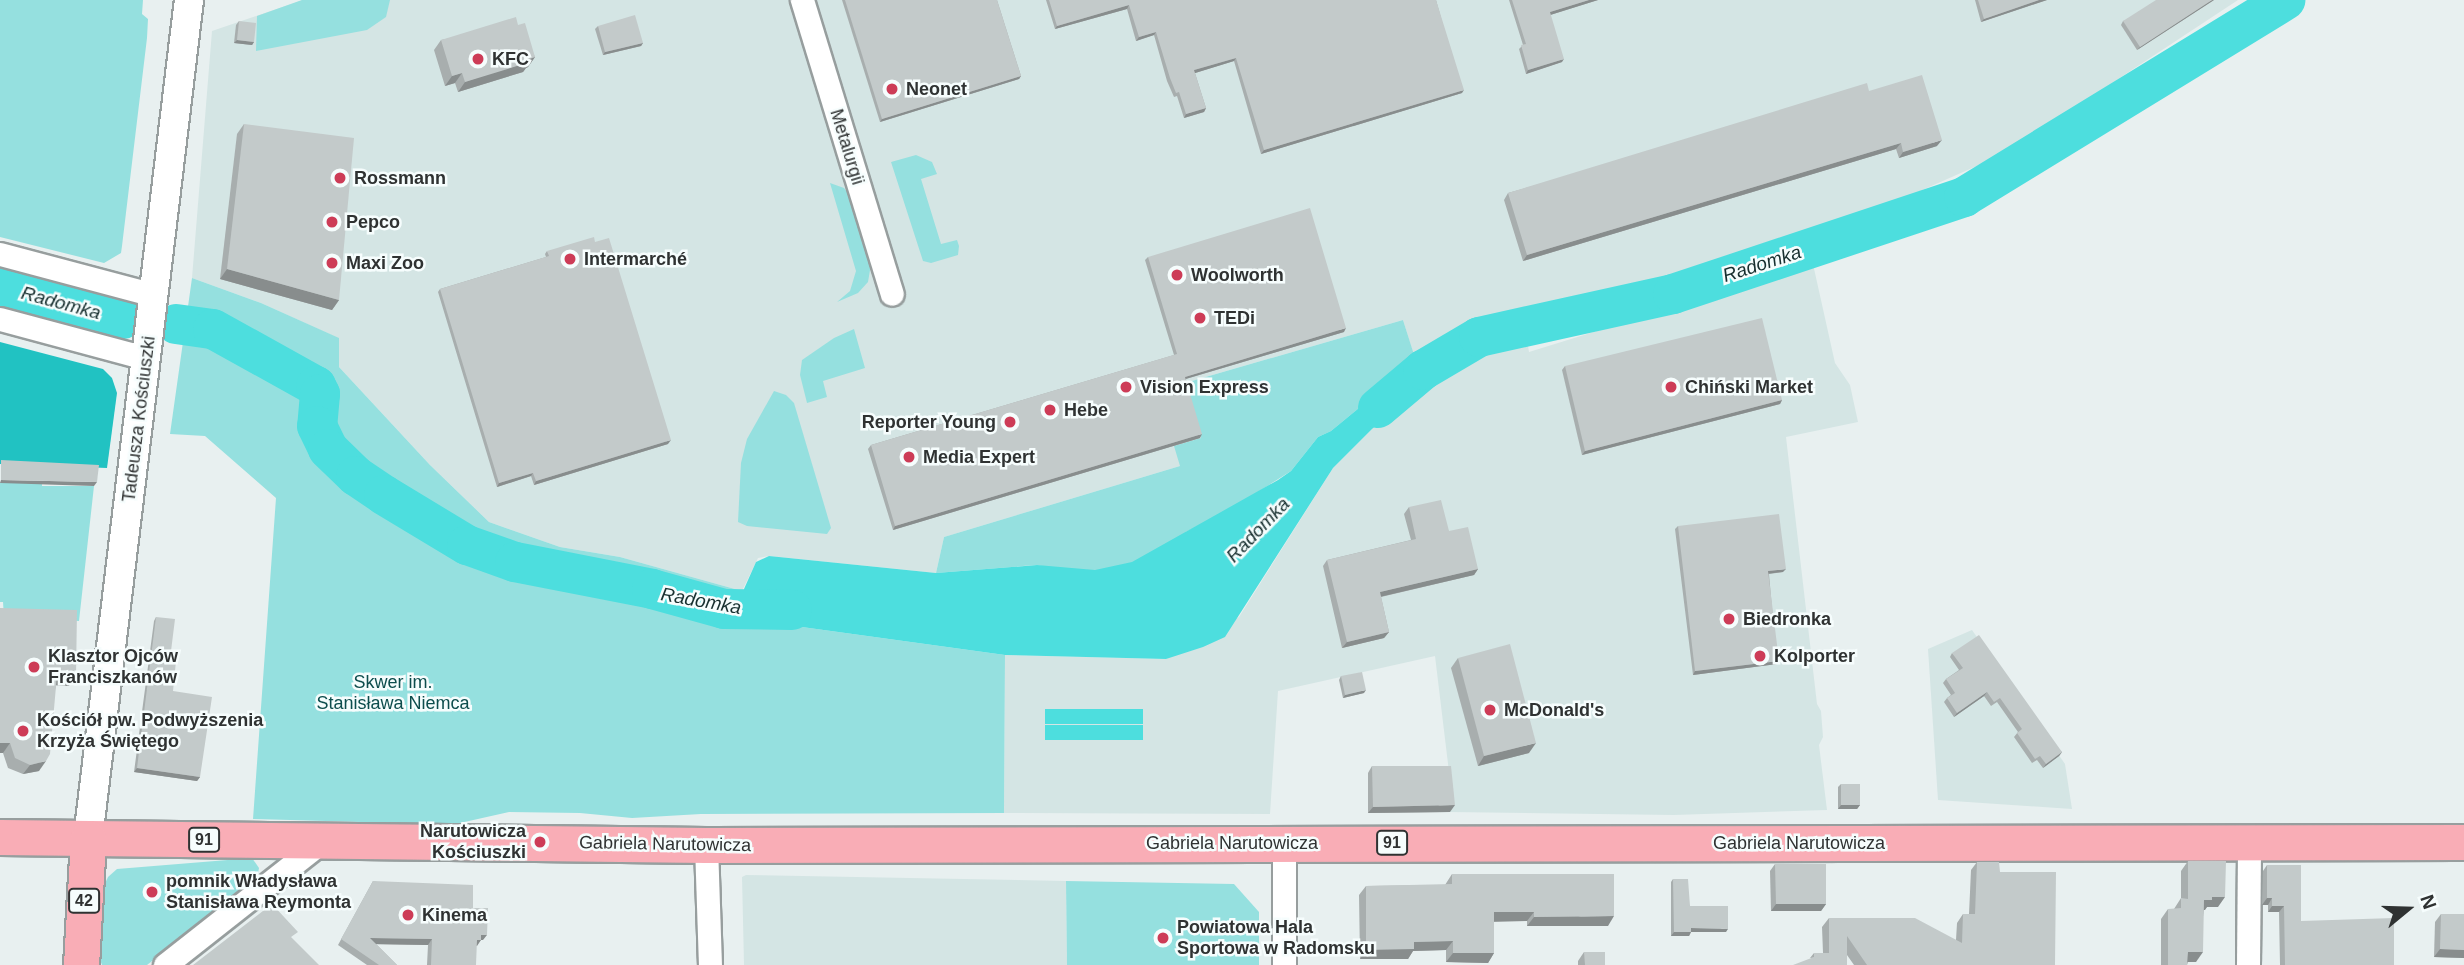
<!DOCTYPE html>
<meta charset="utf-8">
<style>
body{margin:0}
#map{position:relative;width:2464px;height:965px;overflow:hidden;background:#e8f0f0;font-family:Arial,sans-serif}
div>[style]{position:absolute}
.built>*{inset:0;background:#d4e5e4}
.green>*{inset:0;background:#95e0df}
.forest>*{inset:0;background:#21c2c2}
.water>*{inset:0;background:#4ddede}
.river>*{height:40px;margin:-20px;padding:0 20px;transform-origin:20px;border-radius:20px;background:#4ddede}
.roads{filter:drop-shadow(2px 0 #979e9e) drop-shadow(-2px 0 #979e9e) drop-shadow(0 2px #979e9e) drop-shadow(0 -2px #979e9e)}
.minor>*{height:23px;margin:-11.5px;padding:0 11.5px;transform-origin:11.5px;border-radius:11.5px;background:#fff}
.tertiary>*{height:28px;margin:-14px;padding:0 14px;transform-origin:14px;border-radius:14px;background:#fff}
.primary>*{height:35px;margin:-17.5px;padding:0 17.5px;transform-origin:17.5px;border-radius:17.5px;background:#f9adb6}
.wall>*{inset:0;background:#a8aeae}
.shaded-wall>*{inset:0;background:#888d8d}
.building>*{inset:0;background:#c3caca}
.dots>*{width:19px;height:19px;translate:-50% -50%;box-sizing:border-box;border:4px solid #f6fdfd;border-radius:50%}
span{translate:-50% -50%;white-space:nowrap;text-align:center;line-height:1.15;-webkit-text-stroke:5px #f6fdfd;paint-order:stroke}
.shield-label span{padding:2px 5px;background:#f6fdfd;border:2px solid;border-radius:5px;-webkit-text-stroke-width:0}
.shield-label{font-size:16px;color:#2f3232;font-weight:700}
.poi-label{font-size:18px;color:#2f3232;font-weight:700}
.left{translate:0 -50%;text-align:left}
.right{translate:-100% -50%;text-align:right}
.street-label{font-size:18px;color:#2f3232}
.park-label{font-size:18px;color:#0d4d4d}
.water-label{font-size:19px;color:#183030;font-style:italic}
.north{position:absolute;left:2373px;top:874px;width:70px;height:70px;-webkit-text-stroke:5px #f6fdfd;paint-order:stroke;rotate:71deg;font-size:19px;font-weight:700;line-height:28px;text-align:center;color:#2f3232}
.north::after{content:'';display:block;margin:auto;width:24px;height:32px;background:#2f3232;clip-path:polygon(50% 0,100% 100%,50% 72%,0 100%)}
</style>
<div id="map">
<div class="built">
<i style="clip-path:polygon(303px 0,2238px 0,2006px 153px,1884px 207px,1641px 291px,1523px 314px,1529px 352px,1813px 264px,1835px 363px,1850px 385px,1858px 422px,1786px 437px,1817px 704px,1821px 711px,1823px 737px,1819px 745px,1827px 810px,1674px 815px,1449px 812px,1449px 772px,1435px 656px,1278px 691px,1270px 814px,1004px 813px,1005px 655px,1166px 659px,1239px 617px,1333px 468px,1372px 429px,1423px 385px,1403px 320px,1185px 383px,1201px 438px,1180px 466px,944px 537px,936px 573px,769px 556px,758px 558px,742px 591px,620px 557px,560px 547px,489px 522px,430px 465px,339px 367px,338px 338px,261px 303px,192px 278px,212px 31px)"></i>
<i style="clip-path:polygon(1972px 630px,2065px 764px,2072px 809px,1938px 800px,1928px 649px)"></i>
<i style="clip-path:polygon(746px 875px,1066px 881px,1067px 965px,744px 965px,742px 877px)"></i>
</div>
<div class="green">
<i style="clip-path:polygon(0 0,143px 0,142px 14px,148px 19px,147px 38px,122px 246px,121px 253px,104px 263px,0 237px)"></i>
<i style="clip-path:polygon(302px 0,390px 0,386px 17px,367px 30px,256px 51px,257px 16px)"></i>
<i style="clip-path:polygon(916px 155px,932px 162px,937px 174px,921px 179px,941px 244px,957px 240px,959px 246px,958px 255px,931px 263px,923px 261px,891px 162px)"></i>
<i style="clip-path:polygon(830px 183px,844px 188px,853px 200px,871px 264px,868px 282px,858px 293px,837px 302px,850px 291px,856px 271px)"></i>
<i style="clip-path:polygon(0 264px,120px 297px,126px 300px,124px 310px,0 281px)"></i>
<i style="clip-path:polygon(192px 278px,261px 303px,339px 338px,339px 367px,430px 465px,489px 522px,560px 547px,620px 557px,742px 591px,737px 607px,752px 620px,1005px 655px,1004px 813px,701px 814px,632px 818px,580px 813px,509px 812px,460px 823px,434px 824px,253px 819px,276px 498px,205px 436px,170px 434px)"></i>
<i style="clip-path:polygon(0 291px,85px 314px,122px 330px,121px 337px,0 308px)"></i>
<i style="clip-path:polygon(1403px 320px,1416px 361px,1331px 431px,1318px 437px,1291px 471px,1236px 506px,1186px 532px,1138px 583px,1036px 565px,936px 573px,944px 537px,1180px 466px,1174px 446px,1201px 438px,1185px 383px)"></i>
<i style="clip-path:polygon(854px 329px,865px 368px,823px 381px,827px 397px,807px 403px,800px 375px,802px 360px,834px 338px)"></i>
<i style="clip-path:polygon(774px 391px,786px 395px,794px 403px,831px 528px,827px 534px,747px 526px,738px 522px,741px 463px,747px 439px)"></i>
<i style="clip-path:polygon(42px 482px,42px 486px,94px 486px,79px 621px,4px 618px,3px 602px,0 602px,0 483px)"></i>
<i style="clip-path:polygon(252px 858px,259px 868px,257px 879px,147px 965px,102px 965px,97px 952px,101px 892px,108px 877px,117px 869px)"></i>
<i style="clip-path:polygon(1066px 881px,1234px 884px,1259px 912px,1259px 965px,1067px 965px)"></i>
</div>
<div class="forest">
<i style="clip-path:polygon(0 342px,103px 369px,112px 378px,117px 393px,107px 468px,0 464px)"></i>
</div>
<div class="water">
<i style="clip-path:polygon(1416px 361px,1423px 384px,1372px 429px,1333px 468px,1225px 637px,1203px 647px,1166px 659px,1005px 655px,751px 620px,736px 607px,756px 562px,769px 556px,936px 573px,1037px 565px,1095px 570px,1132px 562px,1278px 480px,1291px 471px,1318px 437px,1331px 431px)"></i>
<i style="clip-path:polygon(1045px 709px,1143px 709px,1143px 724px,1045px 724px)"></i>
<i style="clip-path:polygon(1045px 725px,1143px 725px,1143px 740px,1045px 740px)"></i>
</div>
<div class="river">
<i style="left:0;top:287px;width:127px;rotate:14.6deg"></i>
<i style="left:176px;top:324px;width:37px;rotate:8deg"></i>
<i style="left:213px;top:329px;width:118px;rotate:29deg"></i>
<i style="left:316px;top:386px;width:9px;rotate:63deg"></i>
<i style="left:320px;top:394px;width:32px;rotate:95deg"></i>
<i style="left:317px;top:426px;width:25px;rotate:64deg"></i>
<i style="left:328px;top:449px;width:39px;rotate:44deg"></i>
<i style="left:356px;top:476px;width:34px;rotate:34deg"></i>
<i style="left:384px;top:495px;width:97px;rotate:31.1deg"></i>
<i style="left:467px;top:545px;width:51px;rotate:19.5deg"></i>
<i style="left:515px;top:562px;width:140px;rotate:11.1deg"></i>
<i style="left:652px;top:589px;width:75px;rotate:15.5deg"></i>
<i style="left:724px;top:609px;width:68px;rotate:0.8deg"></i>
<i style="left:1378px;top:408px;width:59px;rotate:-40.2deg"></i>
<i style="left:1423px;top:370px;width:65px;rotate:-30.5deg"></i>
<i style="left:1479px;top:337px;width:199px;rotate:-12.5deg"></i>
<i style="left:1673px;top:294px;width:307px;rotate:-18.4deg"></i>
<i style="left:1964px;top:197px;width:377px;rotate:-31.5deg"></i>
</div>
<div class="roads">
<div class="minor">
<i style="left:802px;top:0;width:307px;rotate:73deg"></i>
<i style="left:0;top:254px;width:159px;rotate:14.9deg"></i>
<i style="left:0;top:319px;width:151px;rotate:15deg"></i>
<i style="left:706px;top:845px;width:120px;rotate:88.1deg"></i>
<i style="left:165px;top:965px;width:197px;rotate:-38.2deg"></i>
<i style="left:1284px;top:965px;width:121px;rotate:-90deg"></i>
<i style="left:2248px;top:965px;width:123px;rotate:-89.5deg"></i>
</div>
<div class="tertiary">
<i style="left:88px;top:838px;width:844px;rotate:-83.13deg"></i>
</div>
<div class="primary">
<i style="left:0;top:837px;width:706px;rotate:0.65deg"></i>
<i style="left:706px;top:845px;width:1758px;rotate:-0.1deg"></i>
<i style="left:81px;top:965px;width:127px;rotate:-86.8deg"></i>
</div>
</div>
<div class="wall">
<i style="clip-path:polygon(842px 0,997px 0,1021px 76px,1019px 79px,880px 122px)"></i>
<i style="clip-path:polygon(1046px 0,1436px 0,1462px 93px,1261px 154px,1234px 61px,1195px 73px,1206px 108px,1204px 112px,1184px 118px,1177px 96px,1174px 97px,1167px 81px,1154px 35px,1136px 41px,1127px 9px,1055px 29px)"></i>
<i style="clip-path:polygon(1509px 0,1598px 0,1550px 15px,1562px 62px,1526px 74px,1519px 49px,1523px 45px)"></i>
<i style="clip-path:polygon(1975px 0,2047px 0,1981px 22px)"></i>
<i style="clip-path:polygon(2214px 0,2137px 50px,2121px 25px,2123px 21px)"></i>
<i style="clip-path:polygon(239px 21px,254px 42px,252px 45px,234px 43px,236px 25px)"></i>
<i style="clip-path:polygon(518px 25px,535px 57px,528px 67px,526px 68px,523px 72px,458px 92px,455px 83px,445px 86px,434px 50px,441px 40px)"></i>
<i style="clip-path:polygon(598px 26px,643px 43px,641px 46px,603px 55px,595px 29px)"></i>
<i style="clip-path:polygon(1869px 91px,1937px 146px,1899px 158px,1896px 149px,1523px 261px,1504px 200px,1508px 193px)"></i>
<i style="clip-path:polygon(244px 124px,339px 300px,332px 310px,220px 279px,237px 134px)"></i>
<i style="clip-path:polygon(547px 251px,668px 444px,534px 485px,531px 476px,497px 487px,438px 292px,440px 289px,546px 257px,545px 254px)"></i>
<i style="clip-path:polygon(1148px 257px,1344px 332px,1186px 379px,1200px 438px,893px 530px,868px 449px,871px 445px,1174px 355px,1145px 260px)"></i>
<i style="clip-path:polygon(1565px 366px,1782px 400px,1780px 404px,1582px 455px,1562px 370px)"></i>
<i style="clip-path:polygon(1409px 507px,1449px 531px,1478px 569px,1474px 575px,1381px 597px,1389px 632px,1384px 638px,1342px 648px,1323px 566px,1327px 560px,1411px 540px,1404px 514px)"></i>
<i style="clip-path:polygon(1678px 526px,1783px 572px,1769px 574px,1777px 664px,1693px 675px,1675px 529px)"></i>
<i style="clip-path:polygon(0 608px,69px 686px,56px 685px,39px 771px,23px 774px,8px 768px,3px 753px)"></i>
<i style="clip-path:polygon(156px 617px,171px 651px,173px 691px,200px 777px,197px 781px,134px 772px,154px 621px)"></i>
<i style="clip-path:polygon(1952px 653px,2062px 752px,2059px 756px,2043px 768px,2037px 760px,2032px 763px,2014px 737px,2018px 732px,1997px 702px,1991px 706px,1984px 696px,1954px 717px,1944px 702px,1947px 698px,1951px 695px,1943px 683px,1946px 679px,1959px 670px,1950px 657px)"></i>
<i style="clip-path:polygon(1458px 658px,1529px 753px,1478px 766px,1451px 668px)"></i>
<i style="clip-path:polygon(1341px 676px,1364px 693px,1343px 698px,1339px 680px)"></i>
<i style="clip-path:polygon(1372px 766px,1450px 812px,1368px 813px,1368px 773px)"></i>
<i style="clip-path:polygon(1841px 784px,1860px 805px,1857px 809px,1838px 809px,1838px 787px)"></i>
<i style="clip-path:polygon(2188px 861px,2218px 907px,2207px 907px,2204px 910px,2196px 962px,2188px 962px,2187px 965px,2161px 965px,2161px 919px,2168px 909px,2174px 909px,2181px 898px,2181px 871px)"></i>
<i style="clip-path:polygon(1977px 862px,2000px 872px,2055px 965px,1854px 965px,1847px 955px,1810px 958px,1814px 953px,1823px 953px,1822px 927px,1829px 918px,1956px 940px,1957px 923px,1963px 914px,1969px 914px,1971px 870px)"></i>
<i style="clip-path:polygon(1775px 864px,1826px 904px,1821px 911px,1771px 911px,1770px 871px)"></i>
<i style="clip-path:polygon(2267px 865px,2301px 921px,2394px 965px,2280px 965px,2279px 912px,2268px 912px,2268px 905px,2262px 905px,2263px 871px)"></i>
<i style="clip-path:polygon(1452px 874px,1608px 926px,1527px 926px,1527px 921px,1494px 921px,1494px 953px,1488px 963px,1446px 962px,1446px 950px,1413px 951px,1408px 959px,1360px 959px,1359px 895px,1366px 886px,1445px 885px)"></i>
<i style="clip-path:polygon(1673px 879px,1690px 906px,1726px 932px,1691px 932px,1689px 936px,1671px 936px,1671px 882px)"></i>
<i style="clip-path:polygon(373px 881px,473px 908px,483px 940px,481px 940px,476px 945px,476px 965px,427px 965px,428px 945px,376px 944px,397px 965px,367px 965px,338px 945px)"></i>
<i style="clip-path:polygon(2441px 914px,2464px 914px,2464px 958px,2434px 957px,2435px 922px)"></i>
<i style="clip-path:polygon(1584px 952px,1605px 965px,1578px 965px,1578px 961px)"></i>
</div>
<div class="shaded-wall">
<i style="clip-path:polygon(1589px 0,1598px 0,1547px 16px,1550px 12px)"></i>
<i style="clip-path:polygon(2039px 0,2047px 0,1981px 22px,1984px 19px)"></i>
<i style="clip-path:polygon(2212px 0,2214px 0,2137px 50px,2140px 47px)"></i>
<i style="clip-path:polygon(1129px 5px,1127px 9px,1055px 29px,1057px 26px)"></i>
<i style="clip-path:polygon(1156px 32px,1154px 35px,1136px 41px,1139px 37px)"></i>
<i style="clip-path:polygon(237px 40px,254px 42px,252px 45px,234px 43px)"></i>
<i style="clip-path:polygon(643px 43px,641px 46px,603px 55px,605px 52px)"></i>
<i style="clip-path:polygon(535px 57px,528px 67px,526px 68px,523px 72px,458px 92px,465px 82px)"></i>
<i style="clip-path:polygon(1236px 58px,1234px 61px,1192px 74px,1194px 70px)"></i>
<i style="clip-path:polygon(1564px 59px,1562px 62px,1526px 74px,1528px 70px)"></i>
<i style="clip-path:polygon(462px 73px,455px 83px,445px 86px,452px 76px)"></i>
<i style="clip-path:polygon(1021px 76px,1019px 79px,880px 122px,882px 119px)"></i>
<i style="clip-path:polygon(1464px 90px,1462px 93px,1261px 154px,1264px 150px)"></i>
<i style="clip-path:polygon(1206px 108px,1204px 112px,1184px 118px,1186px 114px)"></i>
<i style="clip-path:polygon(1942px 140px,1937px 146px,1899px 158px,1903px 152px)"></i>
<i style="clip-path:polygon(1901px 143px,1896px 149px,1523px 261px,1527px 255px)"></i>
<i style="clip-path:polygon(227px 269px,339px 300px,332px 310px,220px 279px)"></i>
<i style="clip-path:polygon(1346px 328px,1344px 332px,1182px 380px,1185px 377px)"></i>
<i style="clip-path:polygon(1782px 400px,1780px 404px,1582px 455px,1585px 451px)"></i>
<i style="clip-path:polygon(1202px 434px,1200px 438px,893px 530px,895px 526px)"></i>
<i style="clip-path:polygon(671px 440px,668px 444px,534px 485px,536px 481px)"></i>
<i style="clip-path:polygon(533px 473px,531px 476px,497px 487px,499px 483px)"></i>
<i style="clip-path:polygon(1px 480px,97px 482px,94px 486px,0 483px)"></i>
<i style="clip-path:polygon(1478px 569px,1474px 575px,1375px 598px,1380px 592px)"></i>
<i style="clip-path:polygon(1786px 569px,1783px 572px,1766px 574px,1768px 571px)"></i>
<i style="clip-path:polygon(1389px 632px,1384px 638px,1342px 648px,1347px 642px)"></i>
<i style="clip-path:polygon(1779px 661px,1777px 664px,1693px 675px,1695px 671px)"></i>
<i style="clip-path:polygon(57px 675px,76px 676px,69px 686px,50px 685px)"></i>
<i style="clip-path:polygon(1366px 690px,1364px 693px,1343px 698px,1345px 695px)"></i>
<i style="clip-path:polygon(1987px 692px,1984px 696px,1954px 717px,1957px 713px)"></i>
<i style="clip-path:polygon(0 743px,10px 743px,3px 753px,0 753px)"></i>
<i style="clip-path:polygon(1536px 743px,1529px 753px,1478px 766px,1484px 756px)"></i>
<i style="clip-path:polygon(2062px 752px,2059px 756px,2043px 768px,2046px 764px)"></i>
<i style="clip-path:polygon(46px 761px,39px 771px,23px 774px,30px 765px)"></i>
<i style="clip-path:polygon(137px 768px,200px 777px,197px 781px,134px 772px)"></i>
<i style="clip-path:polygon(1455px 805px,1450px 812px,1368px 813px,1373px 807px)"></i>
<i style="clip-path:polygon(1841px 805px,1860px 805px,1857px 809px,1838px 809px)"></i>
<i style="clip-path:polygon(2212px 897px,2225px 897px,2218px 907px,2207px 907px,2205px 910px,2197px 910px,2204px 900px)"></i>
<i style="clip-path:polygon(2267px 898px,2272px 898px,2268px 905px,2262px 905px)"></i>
<i style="clip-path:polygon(1776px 904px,1826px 904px,1821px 911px,1771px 911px)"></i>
<i style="clip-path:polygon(2272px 906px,2284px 906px,2279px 912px,2268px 912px)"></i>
<i style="clip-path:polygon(1494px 912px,1534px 912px,1527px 921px,1488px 922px)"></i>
<i style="clip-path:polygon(1614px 916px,1608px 926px,1527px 926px,1534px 917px)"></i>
<i style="clip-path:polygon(1691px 928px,1728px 929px,1726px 932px,1689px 932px)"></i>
<i style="clip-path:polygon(1674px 932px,1691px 932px,1689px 936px,1671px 936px)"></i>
<i style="clip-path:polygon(481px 935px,487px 935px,483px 940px,481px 940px,477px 946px,473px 945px)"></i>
<i style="clip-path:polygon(370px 938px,432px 939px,428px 945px,366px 944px)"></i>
<i style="clip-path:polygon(1453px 941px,1446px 950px,1413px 951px,1408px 959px,1360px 959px,1366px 950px,1414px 942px)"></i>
<i style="clip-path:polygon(2440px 949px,2464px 950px,2464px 958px,2434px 957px)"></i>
<i style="clip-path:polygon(2188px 952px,2203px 952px,2196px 962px,2181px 962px)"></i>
<i style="clip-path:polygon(1453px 953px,1494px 953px,1488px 963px,1446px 962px)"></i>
</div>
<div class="building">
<i style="clip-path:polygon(845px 0,997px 0,1021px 76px,882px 119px)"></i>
<i style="clip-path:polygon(1049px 0,1436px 0,1464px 90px,1264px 150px,1236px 58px,1194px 70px,1206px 108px,1186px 114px,1179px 92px,1176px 93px,1170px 78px,1156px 32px,1139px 37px,1129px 5px,1057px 26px)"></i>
<i style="clip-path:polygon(1512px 0,1589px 0,1550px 12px,1564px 59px,1528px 70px,1521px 45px,1526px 44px)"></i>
<i style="clip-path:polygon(1978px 0,2039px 0,1984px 19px)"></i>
<i style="clip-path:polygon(2156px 0,2212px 0,2140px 47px,2123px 21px)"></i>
<i style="clip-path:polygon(635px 15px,643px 43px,605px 52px,598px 26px)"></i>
<i style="clip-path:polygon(516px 17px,518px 25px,525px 23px,535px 57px,529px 59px,530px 62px,465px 82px,462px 73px,452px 76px,441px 40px)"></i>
<i style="clip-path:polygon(239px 21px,256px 23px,254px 42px,237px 40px)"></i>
<i style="clip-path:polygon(1922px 75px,1942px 140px,1903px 152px,1901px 143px,1527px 255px,1508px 193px,1867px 83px,1869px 91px)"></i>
<i style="clip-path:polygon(244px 124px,354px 138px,339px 300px,227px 269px)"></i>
<i style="clip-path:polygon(1310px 208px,1346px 328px,1185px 377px,1202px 434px,895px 526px,871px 445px,1177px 354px,1148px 257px)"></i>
<i style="clip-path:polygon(594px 237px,595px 242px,609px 238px,671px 440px,536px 481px,533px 473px,499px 483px,440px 289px,549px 256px,547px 251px)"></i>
<i style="clip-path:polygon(1762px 318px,1782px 400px,1585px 451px,1565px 366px)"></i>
<i style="clip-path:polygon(1px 460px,99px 465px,97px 482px,1px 480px)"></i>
<i style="clip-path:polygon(1441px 500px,1449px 531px,1468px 527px,1478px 569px,1380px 592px,1389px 632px,1347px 642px,1327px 560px,1416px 539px,1409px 507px)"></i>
<i style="clip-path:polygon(1779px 514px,1786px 569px,1768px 571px,1779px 661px,1695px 671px,1678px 526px)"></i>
<i style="clip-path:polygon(0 608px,77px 610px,76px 676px,57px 675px,50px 754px,46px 761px,30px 765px,15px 758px,10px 743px,0 743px)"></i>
<i style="clip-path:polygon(156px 617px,175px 619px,171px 651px,177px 651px,173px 691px,212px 697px,200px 777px,137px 768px)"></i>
<i style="clip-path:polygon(1979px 635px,2062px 752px,2046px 764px,2040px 756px,2035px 759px,2017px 733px,2022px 729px,2000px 698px,1994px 702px,1987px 692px,1957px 713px,1947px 698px,1955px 693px,1946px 679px,1963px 668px,1952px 653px)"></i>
<i style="clip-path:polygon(1510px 644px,1536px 743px,1484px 756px,1458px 658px)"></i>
<i style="clip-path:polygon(1362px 672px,1366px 690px,1345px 695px,1341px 676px)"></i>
<i style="clip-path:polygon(1372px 766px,1451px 766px,1455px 805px,1373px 807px)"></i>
<i style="clip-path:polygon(1841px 784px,1860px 784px,1860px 805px,1841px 805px)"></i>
<i style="clip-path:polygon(2188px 861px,2226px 861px,2225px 897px,2212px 897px,2212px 900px,2204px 900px,2203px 952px,2188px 952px,2187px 965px,2168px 965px,2168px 909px,2181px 908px,2181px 898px,2188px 899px)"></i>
<i style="clip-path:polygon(1977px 862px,1999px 862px,2000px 872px,2056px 872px,2055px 965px,1867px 965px,1847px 936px,1847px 965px,1793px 965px,1814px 957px,1814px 953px,1829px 953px,1829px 918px,1915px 918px,1962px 943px,1963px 914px,1975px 914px)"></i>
<i style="clip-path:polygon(1775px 864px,1826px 864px,1826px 904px,1776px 904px)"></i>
<i style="clip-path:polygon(2267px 865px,2301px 865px,2301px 921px,2394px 918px,2394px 965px,2285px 965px,2284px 906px,2272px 906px,2272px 898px,2267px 898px)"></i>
<i style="clip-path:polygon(1452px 874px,1614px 874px,1614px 916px,1534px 917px,1534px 912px,1494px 912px,1494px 953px,1453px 953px,1453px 941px,1414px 942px,1414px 949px,1366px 950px,1366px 886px,1452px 884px)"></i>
<i style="clip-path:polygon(1673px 879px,1688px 879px,1690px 906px,1728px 906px,1728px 929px,1691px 928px,1691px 932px,1674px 932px)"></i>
<i style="clip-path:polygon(373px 881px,473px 885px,473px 908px,488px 908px,487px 935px,481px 935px,481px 940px,477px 940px,476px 965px,431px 965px,432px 939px,370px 938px,397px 965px,379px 965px,341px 939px)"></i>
<i style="clip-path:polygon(272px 904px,298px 932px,291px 937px,319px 965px,193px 965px)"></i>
<i style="clip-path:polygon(2441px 914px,2464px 914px,2464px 950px,2440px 949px)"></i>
<i style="clip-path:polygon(1584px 952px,1605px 952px,1605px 965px,1585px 965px)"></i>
</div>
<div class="dots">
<i style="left:478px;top:59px;background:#cd3c57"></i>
<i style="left:892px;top:89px;background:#cd3c57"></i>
<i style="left:340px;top:178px;background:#cd3c57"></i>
<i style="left:332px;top:222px;background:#cd3c57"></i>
<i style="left:570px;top:259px;background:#cd3c57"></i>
<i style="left:332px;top:263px;background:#cd3c57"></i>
<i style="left:1177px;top:275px;background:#cd3c57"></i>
<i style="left:1200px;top:318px;background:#cd3c57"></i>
<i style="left:1126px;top:387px;background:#cd3c57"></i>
<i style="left:1671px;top:387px;background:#cd3c57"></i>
<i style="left:1050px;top:410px;background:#cd3c57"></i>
<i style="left:1010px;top:422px;background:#cd3c57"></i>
<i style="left:909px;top:457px;background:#cd3c57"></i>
<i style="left:1729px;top:619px;background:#cd3c57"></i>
<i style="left:1760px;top:656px;background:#cd3c57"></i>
<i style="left:34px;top:667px;background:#cd3c57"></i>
<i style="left:1490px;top:710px;background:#cd3c57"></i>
<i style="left:23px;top:731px;background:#cd3c57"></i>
<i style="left:540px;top:842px;background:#cd3c57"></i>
<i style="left:152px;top:892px;background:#cd3c57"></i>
<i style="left:408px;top:915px;background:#cd3c57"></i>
<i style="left:1163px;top:938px;background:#cd3c57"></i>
</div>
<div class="shield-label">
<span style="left:204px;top:840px">91</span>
<span style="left:1392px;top:843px">91</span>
<span style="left:84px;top:901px">42</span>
</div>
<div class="poi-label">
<span class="left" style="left:492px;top:59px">KFC</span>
<span class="left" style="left:906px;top:89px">Neonet</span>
<span class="left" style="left:354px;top:178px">Rossmann</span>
<span class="left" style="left:346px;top:222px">Pepco</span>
<span class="left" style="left:584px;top:259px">Intermarché</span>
<span class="left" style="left:346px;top:263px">Maxi Zoo</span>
<span class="left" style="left:1191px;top:275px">Woolworth</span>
<span class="left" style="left:1214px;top:318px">TEDi</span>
<span class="left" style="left:1140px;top:387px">Vision Express</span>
<span class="left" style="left:1685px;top:387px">Chiński Market</span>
<span class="left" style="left:1064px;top:410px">Hebe</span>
<span class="right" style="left:996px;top:422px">Reporter Young</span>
<span class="left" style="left:923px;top:457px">Media Expert</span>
<span class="left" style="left:1743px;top:619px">Biedronka</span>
<span class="left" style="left:1774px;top:656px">Kolporter</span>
<span class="left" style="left:48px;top:667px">Klasztor Ojców<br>Franciszkanów</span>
<span class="left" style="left:1504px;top:710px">McDonald's</span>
<span class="left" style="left:37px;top:731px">Kościół pw. Podwyższenia<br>Krzyża Świętego</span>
<span class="right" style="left:526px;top:842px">Narutowicza<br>Kościuszki</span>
<span class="left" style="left:166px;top:892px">pomnik Władysława<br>Stanisława Reymonta</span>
<span class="left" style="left:422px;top:915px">Kinema</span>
<span class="left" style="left:1177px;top:938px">Powiatowa Hala<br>Sportowa w Radomsku</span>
</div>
<div class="street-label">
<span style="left:847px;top:147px;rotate:73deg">Metalurgii</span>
<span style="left:139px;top:419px;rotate:-83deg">Tadeusza Kościuszki</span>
<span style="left:1232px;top:843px">Gabriela Narutowicza</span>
<span style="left:1799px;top:843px">Gabriela Narutowicza</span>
<span style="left:665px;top:844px;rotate:1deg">Gabriela Narutowicza</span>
</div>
<div class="park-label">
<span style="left:393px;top:693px">Skwer im.<br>Stanisława Niemca</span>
</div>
<div class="water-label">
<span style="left:1762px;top:264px;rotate:-18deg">Radomka</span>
<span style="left:61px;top:303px;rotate:15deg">Radomka</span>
<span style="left:1258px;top:530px;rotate:-46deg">Radomka</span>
<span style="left:701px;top:601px;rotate:10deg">Radomka</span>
</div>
<div class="north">N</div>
</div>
